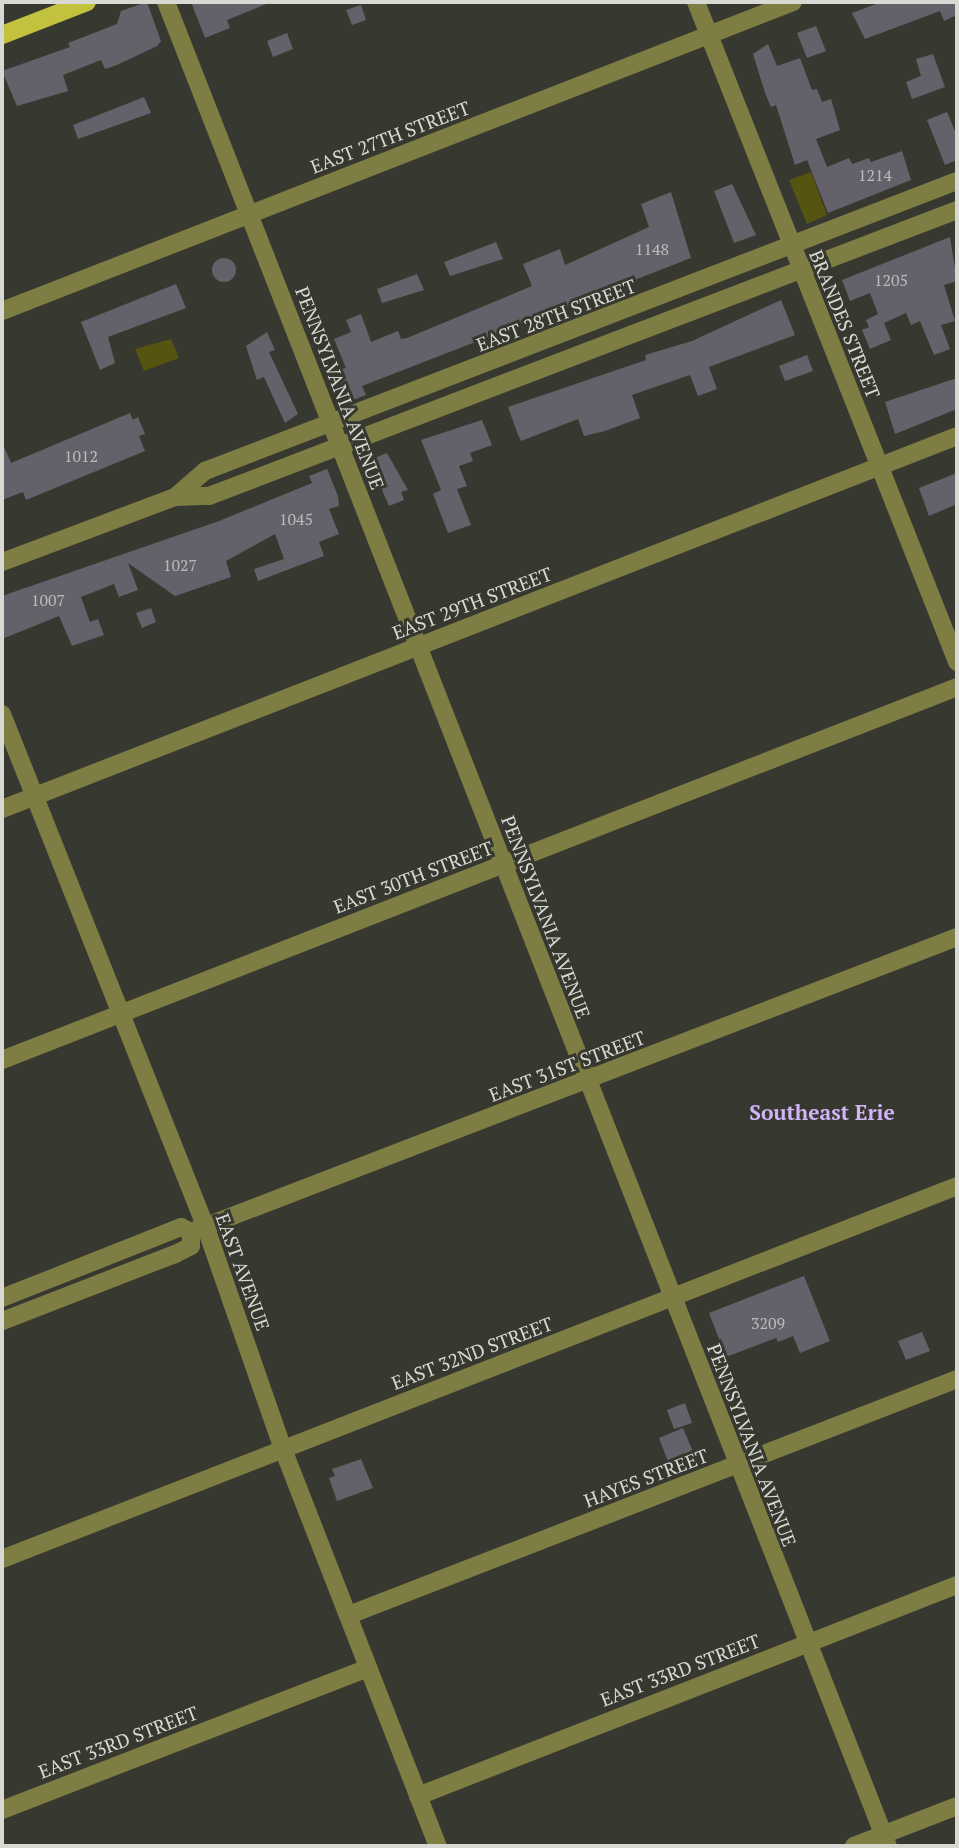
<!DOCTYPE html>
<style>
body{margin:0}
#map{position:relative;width:959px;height:1848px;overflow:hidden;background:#37382f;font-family:"PT Serif",serif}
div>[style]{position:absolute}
.green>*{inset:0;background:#555410}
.building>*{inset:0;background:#65616b}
.round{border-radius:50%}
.minor>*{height:18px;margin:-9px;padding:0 9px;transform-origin:9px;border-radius:9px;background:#7d7d44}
.major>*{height:18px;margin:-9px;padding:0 9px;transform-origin:9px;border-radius:9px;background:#c3c23f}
span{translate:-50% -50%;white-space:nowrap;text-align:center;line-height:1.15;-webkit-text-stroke:6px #37382f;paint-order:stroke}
.number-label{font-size:16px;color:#bbbbb9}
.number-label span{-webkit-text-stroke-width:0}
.street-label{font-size:19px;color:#d8d9d3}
.neighbourhood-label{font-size:21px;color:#d1b3f8;font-weight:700}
.frame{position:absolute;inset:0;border:4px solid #d8d9d3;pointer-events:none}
</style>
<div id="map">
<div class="green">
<i style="clip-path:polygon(811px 172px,827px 215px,807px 224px,789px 180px)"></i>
<i style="clip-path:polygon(171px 339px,179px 358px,144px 371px,135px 349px)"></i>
</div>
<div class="building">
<i style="clip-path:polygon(147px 2px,161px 41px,157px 46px,117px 65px,105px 69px,101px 60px,63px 75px,68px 91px,17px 106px,2px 71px,70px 47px,68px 43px,117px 24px,121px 11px)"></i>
<i style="clip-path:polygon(191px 2px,271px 2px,227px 20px,230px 28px,205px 38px)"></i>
<i style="clip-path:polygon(881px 2px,957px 2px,957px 15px,944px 21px,940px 11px,865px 39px,852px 13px)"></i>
<i style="clip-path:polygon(361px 5px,366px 20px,352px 25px,346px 10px)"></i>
<i style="clip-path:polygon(816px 26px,826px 51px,807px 58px,797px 33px)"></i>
<i style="clip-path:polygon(287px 33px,293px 49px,273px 57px,267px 41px)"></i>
<i style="clip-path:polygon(768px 44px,777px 66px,800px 58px,812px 90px,817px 89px,822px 102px,831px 99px,840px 130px,816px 139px,827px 167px,849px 158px,852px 164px,869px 158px,871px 162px,902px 151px,911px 180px,828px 213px,807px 160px,795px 165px,776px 105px,771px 107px,765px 93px,753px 54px)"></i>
<i style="clip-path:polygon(933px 54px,945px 87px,912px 99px,906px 82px,921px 76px,916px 59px)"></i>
<i style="clip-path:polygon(144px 97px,151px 113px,78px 139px,73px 125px)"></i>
<i style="clip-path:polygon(947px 112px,957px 136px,957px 160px,945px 165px,927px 120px)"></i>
<i style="clip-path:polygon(732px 184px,756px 235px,734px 243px,714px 191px)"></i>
<i style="clip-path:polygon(671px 192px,691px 258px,362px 386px,366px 395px,348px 402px,336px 370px,346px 368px,334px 339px,351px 332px,346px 320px,361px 314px,371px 342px,398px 331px,401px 339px,407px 338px,532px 286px,523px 264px,560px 249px,565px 265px,649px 227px,641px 204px)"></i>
<i style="clip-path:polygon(950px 237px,957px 281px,944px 285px,955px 321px,941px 325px,950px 349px,934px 355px,920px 321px,911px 325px,906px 313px,884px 323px,891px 340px,870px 349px,862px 330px,869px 327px,866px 320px,878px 314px,870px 293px,850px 301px,842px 280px)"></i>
<i style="clip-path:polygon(496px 242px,503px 259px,450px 276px,444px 262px)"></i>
<i class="round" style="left:212px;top:258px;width:24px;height:24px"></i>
<i style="clip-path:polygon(417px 274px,424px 290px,382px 303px,377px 289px)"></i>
<i style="clip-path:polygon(176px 284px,186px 308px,108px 337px,115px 363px,100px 370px,81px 322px)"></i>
<i style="clip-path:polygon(781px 300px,795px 335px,709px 367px,717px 389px,698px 396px,690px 375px,632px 395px,640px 418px,605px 431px,584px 436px,578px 419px,521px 441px,518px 435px,508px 407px,646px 360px,645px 355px,692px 341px)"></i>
<i style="clip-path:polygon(267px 332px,275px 350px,269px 352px,298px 414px,285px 423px,264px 377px,257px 380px,246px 346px)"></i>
<i style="clip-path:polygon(807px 355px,813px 371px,785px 381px,779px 366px)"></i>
<i style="clip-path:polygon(957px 378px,957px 409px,895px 434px,885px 402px)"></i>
<i style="clip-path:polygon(130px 413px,133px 420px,138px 417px,145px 434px,139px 436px,145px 451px,26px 500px,23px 492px,2px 500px,2px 442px,11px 463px)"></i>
<i style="clip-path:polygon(482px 420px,492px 445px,470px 453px,473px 461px,459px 466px,467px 486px,457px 489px,471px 525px,448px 533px,433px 494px,441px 490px,421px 440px)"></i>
<i style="clip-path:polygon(387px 453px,408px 490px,401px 492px,404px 500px,389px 506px,369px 460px)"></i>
<i style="clip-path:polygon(327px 469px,338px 496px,339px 506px,329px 509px,339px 534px,319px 542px,324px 556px,258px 581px,254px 569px,284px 559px,275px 534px,226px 561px,231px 577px,175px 596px,128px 563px,138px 590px,119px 597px,114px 584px,81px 597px,90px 622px,98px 619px,104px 635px,72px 646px,59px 616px,2px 639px,2px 596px,219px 521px,312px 483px,309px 476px)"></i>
<i style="clip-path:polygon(957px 473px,957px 504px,929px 516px,919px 488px)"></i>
<i style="clip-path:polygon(151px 608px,156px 622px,142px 628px,136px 613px)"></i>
<i style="clip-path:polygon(804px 1276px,830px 1341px,800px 1353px,793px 1336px,778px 1342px,776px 1338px,726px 1357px,709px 1313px)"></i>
<i style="clip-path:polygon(922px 1332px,930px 1351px,906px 1360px,898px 1341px)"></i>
<i style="clip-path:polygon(685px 1403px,692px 1423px,674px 1429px,667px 1410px)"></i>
<i style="clip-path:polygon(683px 1428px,694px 1454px,669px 1464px,659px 1438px)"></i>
<i style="clip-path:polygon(361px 1459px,373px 1488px,337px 1501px,329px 1478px,335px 1476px,332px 1469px)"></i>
</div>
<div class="minor">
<i style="left:166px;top:2px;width:1980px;rotate:68.62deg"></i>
<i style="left:696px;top:2px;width:710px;rotate:68.42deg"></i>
<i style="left:2px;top:311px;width:849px;rotate:-21.34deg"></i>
<i style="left:175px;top:497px;width:34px;rotate:-2deg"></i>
<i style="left:209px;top:496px;width:801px;rotate:-20.92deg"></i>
<i style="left:2px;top:562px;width:185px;rotate:-20.6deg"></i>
<i style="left:175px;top:497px;width:40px;rotate:-41deg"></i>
<i style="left:205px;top:471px;width:806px;rotate:-21.09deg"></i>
<i style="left:2px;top:714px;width:553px;rotate:68.35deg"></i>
<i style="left:206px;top:1228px;width:234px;rotate:70.8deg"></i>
<i style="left:283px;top:1449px;width:426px;rotate:68.7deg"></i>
<i style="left:2px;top:809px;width:1025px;rotate:-21.33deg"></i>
<i style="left:2px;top:1060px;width:1025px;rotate:-21.33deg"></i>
<i style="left:191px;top:1232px;width:821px;rotate:-21.06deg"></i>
<i style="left:2px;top:1298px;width:193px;rotate:-21.6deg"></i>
<i style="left:181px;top:1227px;width:11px;rotate:27deg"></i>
<i style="left:191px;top:1232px;width:14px;rotate:90deg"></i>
<i style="left:191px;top:1246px;width:18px;rotate:153deg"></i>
<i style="left:175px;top:1254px;width:186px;rotate:158.8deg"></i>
<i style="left:2px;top:1559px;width:1025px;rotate:-21.33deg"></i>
<i style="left:349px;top:1615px;width:652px;rotate:-21.21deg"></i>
<i style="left:418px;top:1796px;width:579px;rotate:-21.38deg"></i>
<i style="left:2px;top:1810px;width:393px;rotate:-21.2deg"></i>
<i style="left:854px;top:1846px;width:110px;rotate:-21.2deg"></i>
</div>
<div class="major">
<i style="left:2px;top:35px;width:91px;rotate:-21.2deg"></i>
</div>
<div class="number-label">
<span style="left:875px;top:175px">1214</span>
<span style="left:652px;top:249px">1148</span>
<span style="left:891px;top:280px">1205</span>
<span style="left:81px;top:456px">1012</span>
<span style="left:296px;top:519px">1045</span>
<span style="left:180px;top:565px">1027</span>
<span style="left:48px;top:600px">1007</span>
<span style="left:768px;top:1323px">3209</span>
</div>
<div class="street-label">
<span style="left:390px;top:137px;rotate:-21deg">EAST 27TH STREET</span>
<span style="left:556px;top:315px;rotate:-21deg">EAST 28TH STREET</span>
<span style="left:845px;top:324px;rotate:68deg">BRANDES STREET</span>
<span style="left:340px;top:388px;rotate:69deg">PENNSYLVANIA AVENUE</span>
<span style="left:472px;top:603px;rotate:-21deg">EAST 29TH STREET</span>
<span style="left:413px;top:877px;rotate:-21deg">EAST 30TH STREET</span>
<span style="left:546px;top:917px;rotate:69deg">PENNSYLVANIA AVENUE</span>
<span style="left:567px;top:1066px;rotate:-21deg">EAST 31ST STREET</span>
<span style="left:243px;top:1272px;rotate:70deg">EAST AVENUE</span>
<span style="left:472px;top:1353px;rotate:-21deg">EAST 32ND STREET</span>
<span style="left:752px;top:1445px;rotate:69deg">PENNSYLVANIA AVENUE</span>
<span style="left:646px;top:1478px;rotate:-21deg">HAYES STREET</span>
<span style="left:680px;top:1670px;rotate:-21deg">EAST 33RD STREET</span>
<span style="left:118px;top:1742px;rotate:-21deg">EAST 33RD STREET</span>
</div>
<div class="neighbourhood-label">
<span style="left:822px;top:1112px">Southeast Erie</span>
</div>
<div class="frame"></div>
</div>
